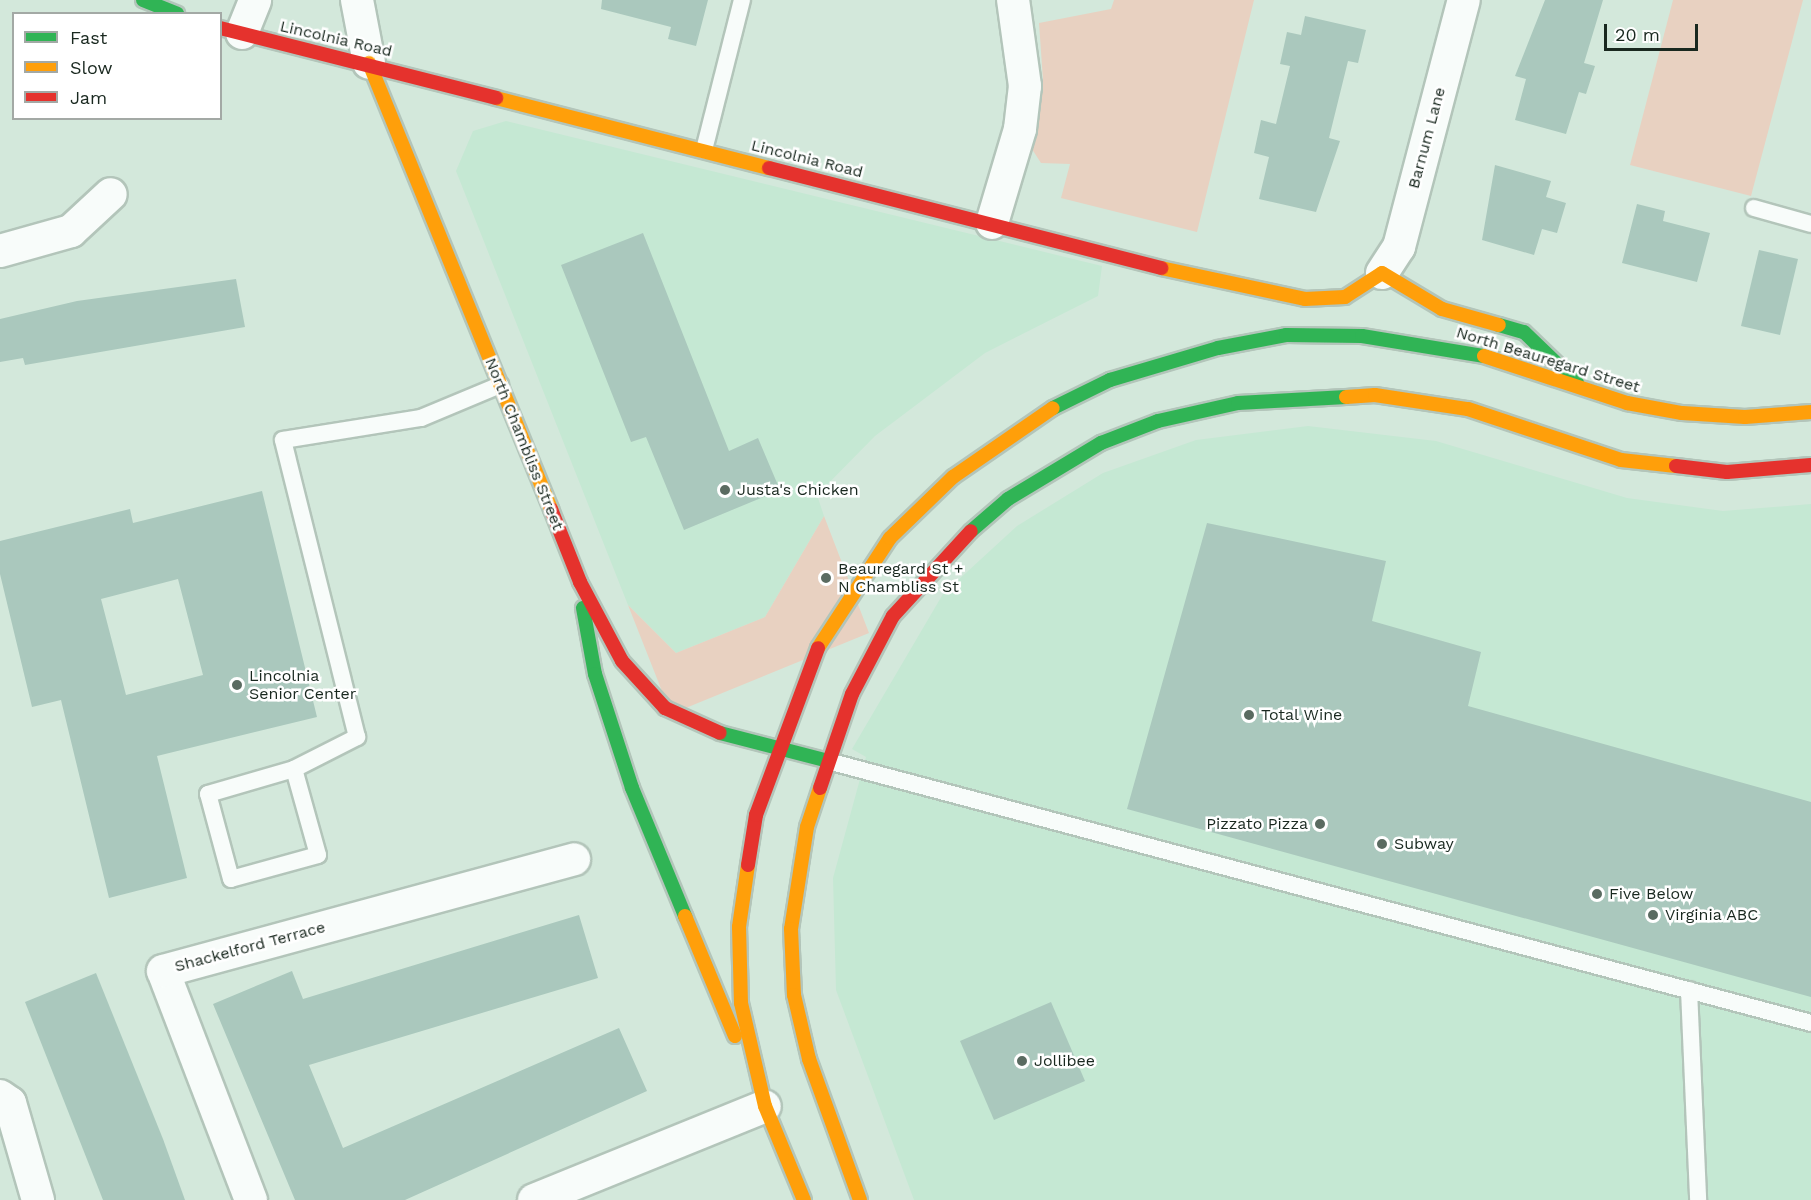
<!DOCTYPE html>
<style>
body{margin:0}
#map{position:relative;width:1811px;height:1200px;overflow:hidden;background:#d3e8db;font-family:"Work Sans",sans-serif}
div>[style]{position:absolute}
.built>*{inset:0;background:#c5e8d3}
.green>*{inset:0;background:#e8d1c1}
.building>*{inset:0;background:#aac8bd}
.roads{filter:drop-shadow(2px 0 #b3c5ba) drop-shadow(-2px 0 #b3c5ba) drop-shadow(0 2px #b3c5ba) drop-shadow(0 -2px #b3c5ba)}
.lane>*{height:16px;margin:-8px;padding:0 8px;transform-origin:8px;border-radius:8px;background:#f8fcfa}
.street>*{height:32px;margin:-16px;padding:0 16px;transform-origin:16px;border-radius:16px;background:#f8fcfa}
.fast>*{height:14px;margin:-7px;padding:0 7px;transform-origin:7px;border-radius:7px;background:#30b455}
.slow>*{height:14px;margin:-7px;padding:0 7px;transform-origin:7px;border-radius:7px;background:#ff9f0a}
.jam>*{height:14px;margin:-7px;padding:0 7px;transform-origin:7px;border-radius:7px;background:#e5322d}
.dots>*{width:16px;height:16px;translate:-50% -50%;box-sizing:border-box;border:3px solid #fff;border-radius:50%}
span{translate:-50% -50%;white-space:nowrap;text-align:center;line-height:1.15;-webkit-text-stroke:5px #fff;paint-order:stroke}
.street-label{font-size:16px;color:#19281f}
.poi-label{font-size:16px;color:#19281f}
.left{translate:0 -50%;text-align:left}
.right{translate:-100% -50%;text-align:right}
.legend{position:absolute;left:12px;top:12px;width:210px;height:108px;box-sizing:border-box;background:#fff;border:2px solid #a3a9a5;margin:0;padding:8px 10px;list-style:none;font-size:18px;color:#19281f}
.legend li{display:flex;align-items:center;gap:12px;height:30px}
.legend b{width:30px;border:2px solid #a3a9a5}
.scale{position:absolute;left:1604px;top:24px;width:94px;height:27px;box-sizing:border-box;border:3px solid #19281f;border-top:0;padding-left:8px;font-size:18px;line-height:21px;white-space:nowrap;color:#19281f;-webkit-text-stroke:4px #fff;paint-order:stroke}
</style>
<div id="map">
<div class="built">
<i style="clip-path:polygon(506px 121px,1102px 266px,1098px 296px,985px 353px,875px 436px,817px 495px,824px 516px,765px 617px,676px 653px,628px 605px,456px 171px,473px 131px)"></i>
<i style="clip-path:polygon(1308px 426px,1436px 441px,1627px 498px,1723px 511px,1811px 504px,1811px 1200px,914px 1200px,836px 990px,833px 878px,866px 757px,852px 749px,943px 594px,1017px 526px,1103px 473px,1196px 440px)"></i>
</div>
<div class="green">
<i style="clip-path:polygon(1114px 0,1254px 0,1197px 232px,1061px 198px,1070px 164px,1041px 163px,1030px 146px,1043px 80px,1039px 23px,1111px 9px)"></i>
<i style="clip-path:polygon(1673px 0,1803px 0,1751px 196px,1630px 165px)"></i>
<i style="clip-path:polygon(824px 516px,869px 633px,671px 714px,628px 605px,676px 653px,765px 617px)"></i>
</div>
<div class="building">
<i style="clip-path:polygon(602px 0,708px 0,696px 46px,668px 39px,671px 27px,601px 9px)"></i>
<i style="clip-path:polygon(1545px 0,1603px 0,1584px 63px,1595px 66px,1586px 94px,1579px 92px,1566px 134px,1515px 120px,1526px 79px,1515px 76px)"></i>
<i style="clip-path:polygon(1305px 16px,1366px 30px,1358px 63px,1348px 61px,1329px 138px,1340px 141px,1316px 212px,1259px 199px,1269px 157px,1254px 153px,1261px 120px,1276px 124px,1290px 66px,1280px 64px,1287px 32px,1301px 35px)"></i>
<i style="clip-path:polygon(1495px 165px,1551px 181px,1546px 197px,1566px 203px,1557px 233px,1542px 229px,1534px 255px,1482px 240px)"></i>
<i style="clip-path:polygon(1637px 204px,1665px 211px,1663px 221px,1710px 233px,1697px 282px,1622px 263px)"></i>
<i style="clip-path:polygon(643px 233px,729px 451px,758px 438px,780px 490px,684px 530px,646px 437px,631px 442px,561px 265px)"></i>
<i style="clip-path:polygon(1759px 250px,1798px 259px,1780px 335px,1741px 326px)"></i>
<i style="clip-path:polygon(236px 279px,245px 327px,25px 365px,23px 358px,0 362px,0 319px,77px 301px)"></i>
<i style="clip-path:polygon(evenodd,262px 491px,317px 717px,157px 756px,187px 878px,109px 898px,61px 700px,32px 707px,0 574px,0 541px,130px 509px,133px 523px,262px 491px,178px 579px,203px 675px,126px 695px,101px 599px,178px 579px)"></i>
<i style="clip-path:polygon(1207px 523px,1386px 561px,1372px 621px,1481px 652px,1468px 706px,1811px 802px,1811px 997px,1127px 809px)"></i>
<i style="clip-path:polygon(579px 915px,598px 978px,309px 1065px,343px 1148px,619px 1028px,647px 1091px,405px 1200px,295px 1200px,213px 1004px,292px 971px,303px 999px)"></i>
<i style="clip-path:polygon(96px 973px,163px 1139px,185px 1200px,103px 1200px,25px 1002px)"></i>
<i style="clip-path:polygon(1051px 1002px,1085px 1081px,994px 1120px,960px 1041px)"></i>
</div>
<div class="roads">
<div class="lane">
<i style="left:704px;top:150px;width:155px;rotate:-75.8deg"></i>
<i style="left:1754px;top:208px;width:59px;rotate:15.7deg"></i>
<i style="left:828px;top:761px;width:1017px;rotate:14.92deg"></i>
<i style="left:294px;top:769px;width:89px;rotate:74.4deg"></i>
<i style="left:318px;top:855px;width:90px;rotate:164.6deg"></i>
<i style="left:231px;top:879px;width:88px;rotate:-105.1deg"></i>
<i style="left:208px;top:794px;width:90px;rotate:-16.2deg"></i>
<i style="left:294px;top:769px;width:71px;rotate:-26.9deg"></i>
<i style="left:357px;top:737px;width:306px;rotate:-104deg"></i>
<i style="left:283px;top:440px;width:140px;rotate:-9.1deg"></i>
<i style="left:421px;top:418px;width:86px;rotate:-22.7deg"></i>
<i style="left:1689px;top:990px;width:210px;rotate:87.5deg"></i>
</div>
<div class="street">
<i style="left:357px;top:0;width:64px;rotate:79.2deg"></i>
<i style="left:242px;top:33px;width:35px;rotate:-68deg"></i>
<i style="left:992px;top:223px;width:98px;rotate:-73.4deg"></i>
<i style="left:1020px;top:129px;width:43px;rotate:-83.4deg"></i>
<i style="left:1025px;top:86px;width:87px;rotate:-97.9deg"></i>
<i style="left:0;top:251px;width:74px;rotate:-15.7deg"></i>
<i style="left:71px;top:231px;width:54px;rotate:-42.8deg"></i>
<i style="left:1382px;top:273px;width:31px;rotate:-57deg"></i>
<i style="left:1399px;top:247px;width:255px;rotate:-75.3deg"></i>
<i style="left:0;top:1096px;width:12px;rotate:35deg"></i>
<i style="left:10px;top:1103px;width:101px;rotate:73.9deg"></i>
<i style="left:251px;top:1200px;width:245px;rotate:-111deg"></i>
<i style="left:163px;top:971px;width:426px;rotate:-15.2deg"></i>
<i style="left:534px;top:1200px;width:249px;rotate:-22.1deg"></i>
</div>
<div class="fast">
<i style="left:143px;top:0;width:37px;rotate:22deg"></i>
<i style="left:1499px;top:325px;width:26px;rotate:16deg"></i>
<i style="left:1524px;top:332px;width:74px;rotate:43.9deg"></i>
<i style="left:1053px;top:408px;width:64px;rotate:-26.2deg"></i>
<i style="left:1110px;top:380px;width:113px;rotate:-16.5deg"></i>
<i style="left:1218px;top:348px;width:69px;rotate:-10.8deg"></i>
<i style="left:1286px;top:335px;width:76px;rotate:0.8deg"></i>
<i style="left:1362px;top:336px;width:124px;rotate:9.3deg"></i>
<i style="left:971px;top:531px;width:49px;rotate:-40.9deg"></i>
<i style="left:1008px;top:499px;width:109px;rotate:-31.1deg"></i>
<i style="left:1101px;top:443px;width:61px;rotate:-21.1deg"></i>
<i style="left:1158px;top:421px;width:82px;rotate:-12.7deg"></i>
<i style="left:1238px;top:403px;width:108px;rotate:-3.2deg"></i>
<i style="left:583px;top:608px;width:67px;rotate:79.7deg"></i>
<i style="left:595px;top:674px;width:120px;rotate:72deg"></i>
<i style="left:632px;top:788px;width:139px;rotate:67.5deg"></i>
<i style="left:720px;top:733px;width:112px;rotate:14.5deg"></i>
</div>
<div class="slow">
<i style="left:369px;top:63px;width:482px;rotate:67.8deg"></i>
<i style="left:496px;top:98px;width:282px;rotate:14.4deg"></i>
<i style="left:1161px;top:268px;width:147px;rotate:12.1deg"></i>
<i style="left:1305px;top:299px;width:40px;rotate:-2.9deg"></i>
<i style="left:1345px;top:297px;width:44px;rotate:-33deg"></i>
<i style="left:1382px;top:273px;width:70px;rotate:31deg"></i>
<i style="left:1442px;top:309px;width:59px;rotate:15.7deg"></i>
<i style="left:1484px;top:356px;width:151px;rotate:18.2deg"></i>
<i style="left:1627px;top:403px;width:56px;rotate:10.3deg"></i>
<i style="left:1682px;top:413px;width:63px;rotate:3.6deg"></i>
<i style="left:1745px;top:417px;width:66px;rotate:-4.3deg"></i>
<i style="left:1346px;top:397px;width:29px;rotate:-4deg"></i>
<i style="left:1375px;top:395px;width:94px;rotate:8.6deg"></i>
<i style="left:1468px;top:409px;width:161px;rotate:18.4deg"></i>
<i style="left:1621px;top:460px;width:55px;rotate:6.2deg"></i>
<i style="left:818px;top:648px;width:131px;rotate:-56.8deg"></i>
<i style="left:890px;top:538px;width:88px;rotate:-44.1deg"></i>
<i style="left:953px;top:477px;width:121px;rotate:-34.6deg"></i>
<i style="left:820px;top:788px;width:41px;rotate:108.4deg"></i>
<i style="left:807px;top:827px;width:103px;rotate:98.9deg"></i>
<i style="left:791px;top:929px;width:66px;rotate:87.4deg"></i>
<i style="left:794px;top:995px;width:66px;rotate:76.8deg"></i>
<i style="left:809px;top:1059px;width:150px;rotate:70.1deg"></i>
<i style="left:748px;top:865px;width:63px;rotate:98.3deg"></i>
<i style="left:739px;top:927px;width:76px;rotate:88.5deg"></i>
<i style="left:741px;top:1003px;width:106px;rotate:76.9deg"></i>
<i style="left:765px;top:1106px;width:102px;rotate:67.5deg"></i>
<i style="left:685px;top:916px;width:130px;rotate:67.4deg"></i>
</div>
<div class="jam">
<i style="left:220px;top:28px;width:285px;rotate:14.2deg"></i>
<i style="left:769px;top:168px;width:405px;rotate:14.3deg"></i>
<i style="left:1676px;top:466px;width:51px;rotate:6.7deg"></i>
<i style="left:1727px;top:472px;width:84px;rotate:-4.8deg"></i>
<i style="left:551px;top:509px;width:79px;rotate:68.3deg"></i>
<i style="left:580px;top:582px;width:89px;rotate:62deg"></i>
<i style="left:622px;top:661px;width:64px;rotate:47.5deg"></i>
<i style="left:665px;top:708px;width:60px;rotate:24.4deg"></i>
<i style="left:820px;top:788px;width:99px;rotate:-71.2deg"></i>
<i style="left:852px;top:694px;width:88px;rotate:-62.3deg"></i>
<i style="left:893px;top:616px;width:115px;rotate:-47.5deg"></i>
<i style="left:748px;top:865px;width:51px;rotate:-80.9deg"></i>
<i style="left:756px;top:815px;width:178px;rotate:-69.6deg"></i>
</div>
</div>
<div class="dots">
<i style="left:725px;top:490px;background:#5a6b61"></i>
<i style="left:826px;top:578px;background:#5a6b61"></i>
<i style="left:237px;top:685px;background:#5a6b61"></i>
<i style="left:1249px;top:715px;background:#5a6b61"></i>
<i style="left:1320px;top:824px;background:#5a6b61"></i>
<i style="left:1382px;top:844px;background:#5a6b61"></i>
<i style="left:1597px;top:894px;background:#5a6b61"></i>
<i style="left:1653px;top:915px;background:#5a6b61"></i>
<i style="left:1022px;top:1061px;background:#5a6b61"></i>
</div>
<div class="street-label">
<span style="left:336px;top:39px;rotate:13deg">Lincolnia Road</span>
<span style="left:1427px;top:138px;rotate:-75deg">Barnum Lane</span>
<span style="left:807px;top:159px;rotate:14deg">Lincolnia Road</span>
<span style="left:1548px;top:360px;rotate:17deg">North Beauregard Street</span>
<span style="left:524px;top:444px;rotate:68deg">North Chambliss Street</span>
<span style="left:250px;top:947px;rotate:-15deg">Shackelford Terrace</span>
</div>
<div class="poi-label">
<span class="left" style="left:737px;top:490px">Justa's Chicken</span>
<span class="left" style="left:838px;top:578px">Beauregard St +<br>N Chambliss St</span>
<span class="left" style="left:249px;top:685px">Lincolnia<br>Senior Center</span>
<span class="left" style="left:1261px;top:715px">Total Wine</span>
<span class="right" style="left:1308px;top:824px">Pizzato Pizza</span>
<span class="left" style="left:1394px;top:844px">Subway</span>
<span class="left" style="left:1609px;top:894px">Five Below</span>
<span class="left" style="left:1665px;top:915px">Virginia ABC</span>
<span class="left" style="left:1034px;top:1061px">Jollibee</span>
</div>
<ul class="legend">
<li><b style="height:8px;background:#30b455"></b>Fast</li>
<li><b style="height:8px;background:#ff9f0a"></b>Slow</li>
<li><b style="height:8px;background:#e5322d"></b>Jam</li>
</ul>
<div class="scale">20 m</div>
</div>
